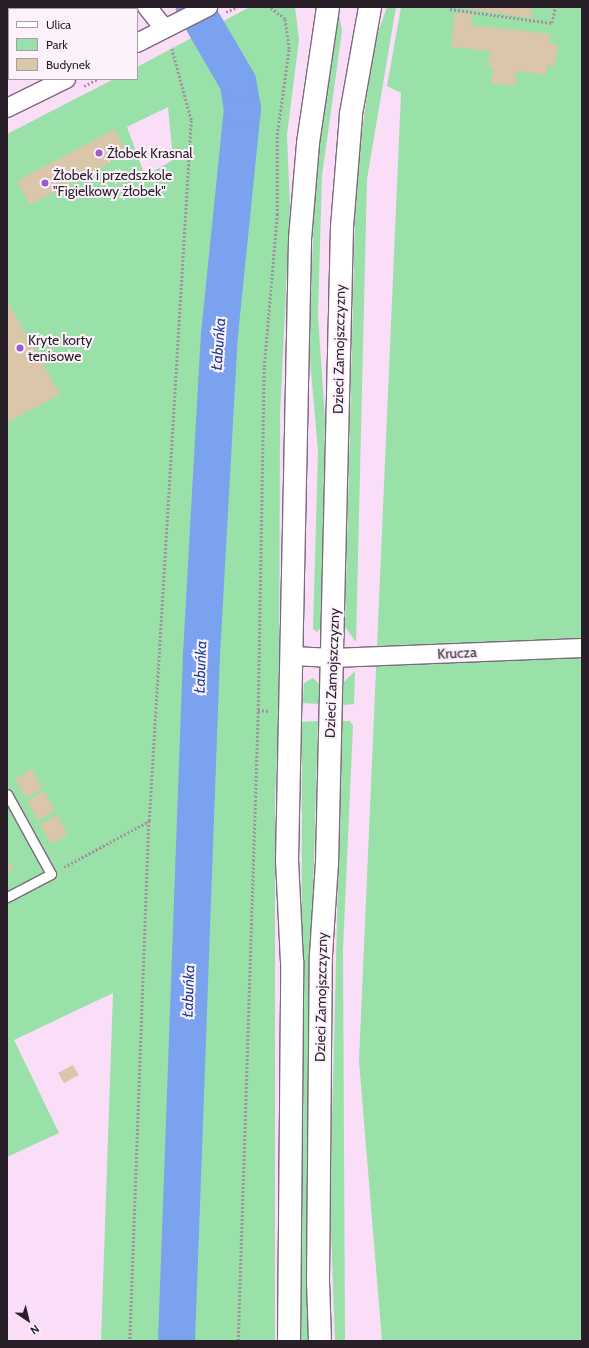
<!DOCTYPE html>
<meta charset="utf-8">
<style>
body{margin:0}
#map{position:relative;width:589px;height:1348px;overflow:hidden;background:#fadef8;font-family:Cabin,sans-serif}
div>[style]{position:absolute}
.green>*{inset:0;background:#99e0a9}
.river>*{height:37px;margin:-18.5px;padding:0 18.5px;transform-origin:18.5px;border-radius:18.5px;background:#7ba2ee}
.building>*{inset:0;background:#dac7a9}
.path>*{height:2.5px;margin-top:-1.25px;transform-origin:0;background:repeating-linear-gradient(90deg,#a590a3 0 2px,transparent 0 4px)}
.roads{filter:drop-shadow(1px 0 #7f677e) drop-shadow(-1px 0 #7f677e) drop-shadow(0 1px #7f677e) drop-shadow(0 -1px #7f677e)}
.lane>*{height:9px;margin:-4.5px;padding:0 4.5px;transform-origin:4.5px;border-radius:4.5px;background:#fff}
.street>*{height:18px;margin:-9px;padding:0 9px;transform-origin:9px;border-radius:9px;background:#fff}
.primary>*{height:22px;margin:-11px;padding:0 11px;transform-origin:11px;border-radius:11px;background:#fff}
.dots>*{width:11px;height:11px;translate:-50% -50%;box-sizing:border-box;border:2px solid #fdf2fc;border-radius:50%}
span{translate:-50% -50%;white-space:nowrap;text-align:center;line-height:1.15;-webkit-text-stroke:4px #fdf2fc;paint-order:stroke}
.poi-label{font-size:14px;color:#281f28}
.left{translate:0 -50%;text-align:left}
.street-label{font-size:14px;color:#281f28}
.water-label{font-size:15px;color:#173f95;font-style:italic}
.frame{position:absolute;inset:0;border:8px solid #281f28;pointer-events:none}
.legend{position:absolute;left:8px;top:8px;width:130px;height:72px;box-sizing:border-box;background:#fdf2fc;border:1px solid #a89ea7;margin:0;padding:5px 7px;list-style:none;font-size:12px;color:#281f28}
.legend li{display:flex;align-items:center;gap:8px;height:20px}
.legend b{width:20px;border:1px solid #a89ea7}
.north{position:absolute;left:8px;top:1300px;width:40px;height:40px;-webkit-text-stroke:3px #fdf2fc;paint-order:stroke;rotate:145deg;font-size:11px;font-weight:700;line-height:16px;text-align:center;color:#281f28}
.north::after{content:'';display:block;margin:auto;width:14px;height:18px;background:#281f28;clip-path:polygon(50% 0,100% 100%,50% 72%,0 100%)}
</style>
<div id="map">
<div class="green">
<i style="clip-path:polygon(evenodd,250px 7px,295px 7px,299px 40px,287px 135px,290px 207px,280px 415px,279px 711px,275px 794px,275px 1341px,101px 1341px,113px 993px,14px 1040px,59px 1133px,7px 1157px,7px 134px,114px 79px,137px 79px,137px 67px,250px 7px,168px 107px,173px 160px,145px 176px,127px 127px,168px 107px)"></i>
<i style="clip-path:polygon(387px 7px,396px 7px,367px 179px,356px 642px,345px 627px,356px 176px,374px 44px)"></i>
<i style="clip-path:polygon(401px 7px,582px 7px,582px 1341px,382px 1341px,359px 1061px,401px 93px,387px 86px)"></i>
<i style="clip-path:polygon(339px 13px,342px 31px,322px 176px,318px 315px,325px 421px,321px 628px,317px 632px,313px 629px,318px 451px,309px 349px,315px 180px,321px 118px)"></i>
<i style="clip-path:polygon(355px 671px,354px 704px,342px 705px,344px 682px)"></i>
<i style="clip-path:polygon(313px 678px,320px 685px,319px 704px,303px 703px,304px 683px)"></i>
<i style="clip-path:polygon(318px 721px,308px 1065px,309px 1341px,301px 1341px,302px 722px)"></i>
<i style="clip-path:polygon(342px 721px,350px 721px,353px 726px,343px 949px,345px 1341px,335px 1341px,330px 1202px)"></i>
</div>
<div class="river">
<i style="left:176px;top:1341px;width:687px;rotate:-87.92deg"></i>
<i style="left:201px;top:654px;width:321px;rotate:-86.8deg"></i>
<i style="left:219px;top:334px;width:227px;rotate:-84.2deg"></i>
<i style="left:242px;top:108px;width:27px;rotate:-100deg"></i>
<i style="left:237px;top:81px;width:86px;rotate:-120.2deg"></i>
</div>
<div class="building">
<i style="clip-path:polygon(59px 7px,87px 7px,88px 9px,60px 9px)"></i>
<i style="clip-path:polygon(457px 7px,532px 7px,531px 18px)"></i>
<i style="clip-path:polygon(455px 12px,473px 13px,471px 25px,551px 34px,549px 43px,558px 44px,555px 66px,547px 65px,546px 75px,516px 71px,515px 86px,491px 83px,493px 67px,488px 66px,490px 51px,451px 47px)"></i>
<i style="clip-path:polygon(115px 129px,127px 153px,30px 205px,17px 181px)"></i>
<i style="clip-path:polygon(7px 301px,60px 394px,7px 423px)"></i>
<i style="clip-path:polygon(32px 769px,42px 789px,26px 798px,15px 779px)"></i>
<i style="clip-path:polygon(44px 791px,55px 811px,38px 820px,27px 801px)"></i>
<i style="clip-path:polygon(57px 815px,68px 835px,51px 844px,40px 824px)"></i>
<i style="clip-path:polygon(7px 858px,13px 869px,7px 872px)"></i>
<i style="clip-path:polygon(73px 1065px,79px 1075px,64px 1083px,58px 1073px)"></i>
</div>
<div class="path">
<i style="left:450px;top:9px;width:103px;rotate:7.8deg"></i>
<i style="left:552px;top:23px;width:16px;rotate:-79deg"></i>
<i style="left:226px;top:12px;width:12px;rotate:-24deg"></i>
<i style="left:84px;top:86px;width:16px;rotate:-27deg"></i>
<i style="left:258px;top:710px;width:11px;rotate:5deg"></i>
<i style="left:149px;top:821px;width:702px;rotate:-86.57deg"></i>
<i style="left:191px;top:120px;width:76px;rotate:-105.3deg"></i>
<i style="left:64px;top:867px;width:97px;rotate:-28.4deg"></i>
<i style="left:149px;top:821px;width:520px;rotate:92.09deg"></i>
<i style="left:238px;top:1341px;width:631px;rotate:-88.18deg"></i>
<i style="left:258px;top:710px;width:343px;rotate:-89deg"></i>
<i style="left:264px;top:367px;width:153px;rotate:-85.1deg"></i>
<i style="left:277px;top:215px;width:80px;rotate:-90deg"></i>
<i style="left:277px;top:135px;width:87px;rotate:-82.1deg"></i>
<i style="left:289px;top:49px;width:30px;rotate:-98deg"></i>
<i style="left:285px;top:19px;width:20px;rotate:-143deg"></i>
</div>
<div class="roads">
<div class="lane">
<i style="left:7px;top:794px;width:91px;rotate:61.2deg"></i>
<i style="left:51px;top:874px;width:50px;rotate:152.4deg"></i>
</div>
<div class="street">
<i style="left:147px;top:7px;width:28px;rotate:51deg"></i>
<i style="left:137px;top:43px;width:80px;rotate:-26.9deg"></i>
<i style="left:7px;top:108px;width:66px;rotate:-26.2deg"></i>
<i style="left:292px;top:656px;width:41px;rotate:2.8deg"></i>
<i style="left:333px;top:658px;width:249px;rotate:-2.3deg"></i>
</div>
<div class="primary">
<i style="left:289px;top:1341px;width:379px;rotate:-89.5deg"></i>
<i style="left:292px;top:962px;width:101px;rotate:-92.8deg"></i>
<i style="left:287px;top:861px;width:622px;rotate:-88.8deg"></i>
<i style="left:300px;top:239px;width:96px;rotate:-85.2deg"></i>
<i style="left:308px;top:143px;width:137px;rotate:-81.6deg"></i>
<i style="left:320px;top:1341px;width:60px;rotate:-91.9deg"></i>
<i style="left:318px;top:1281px;width:326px;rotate:-89.5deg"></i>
<i style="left:321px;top:955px;width:92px;rotate:-86.3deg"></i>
<i style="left:327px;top:863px;width:636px;rotate:-88.65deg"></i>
<i style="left:342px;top:227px;width:113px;rotate:-85.4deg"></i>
<i style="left:351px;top:114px;width:109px;rotate:-79.9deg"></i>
</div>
</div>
<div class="dots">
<i style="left:99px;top:153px;background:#9a5bd1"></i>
<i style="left:45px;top:183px;background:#9a5bd1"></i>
<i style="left:20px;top:348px;background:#9a5bd1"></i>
</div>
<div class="poi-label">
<span class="left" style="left:107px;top:153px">Żłobek Krasnal</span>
<span class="left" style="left:53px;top:183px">Żłobek i przedszkole<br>"Figielkowy żłobek"</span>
<span class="left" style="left:28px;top:348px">Kryte korty<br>tenisowe</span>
</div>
<div class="street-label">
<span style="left:339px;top:349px;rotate:-89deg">Dzieci Zamojszczyzny</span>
<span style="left:457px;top:653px;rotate:-3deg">Krucza</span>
<span style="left:332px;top:673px;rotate:-88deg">Dzieci Zamojszczyzny</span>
<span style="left:321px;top:997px;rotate:-89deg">Dzieci Zamojszczyzny</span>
</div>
<div class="water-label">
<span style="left:219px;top:344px;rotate:-86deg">Łabuńka</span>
<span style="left:201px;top:667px;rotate:-88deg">Łabuńka</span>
<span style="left:189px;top:991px;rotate:-88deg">Łabuńka</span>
</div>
<div class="frame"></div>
<ul class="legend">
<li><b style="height:5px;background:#fff"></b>Ulica</li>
<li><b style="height:11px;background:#99e0a9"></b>Park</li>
<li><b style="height:11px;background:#dac7a9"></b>Budynek</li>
</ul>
<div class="north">N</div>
</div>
